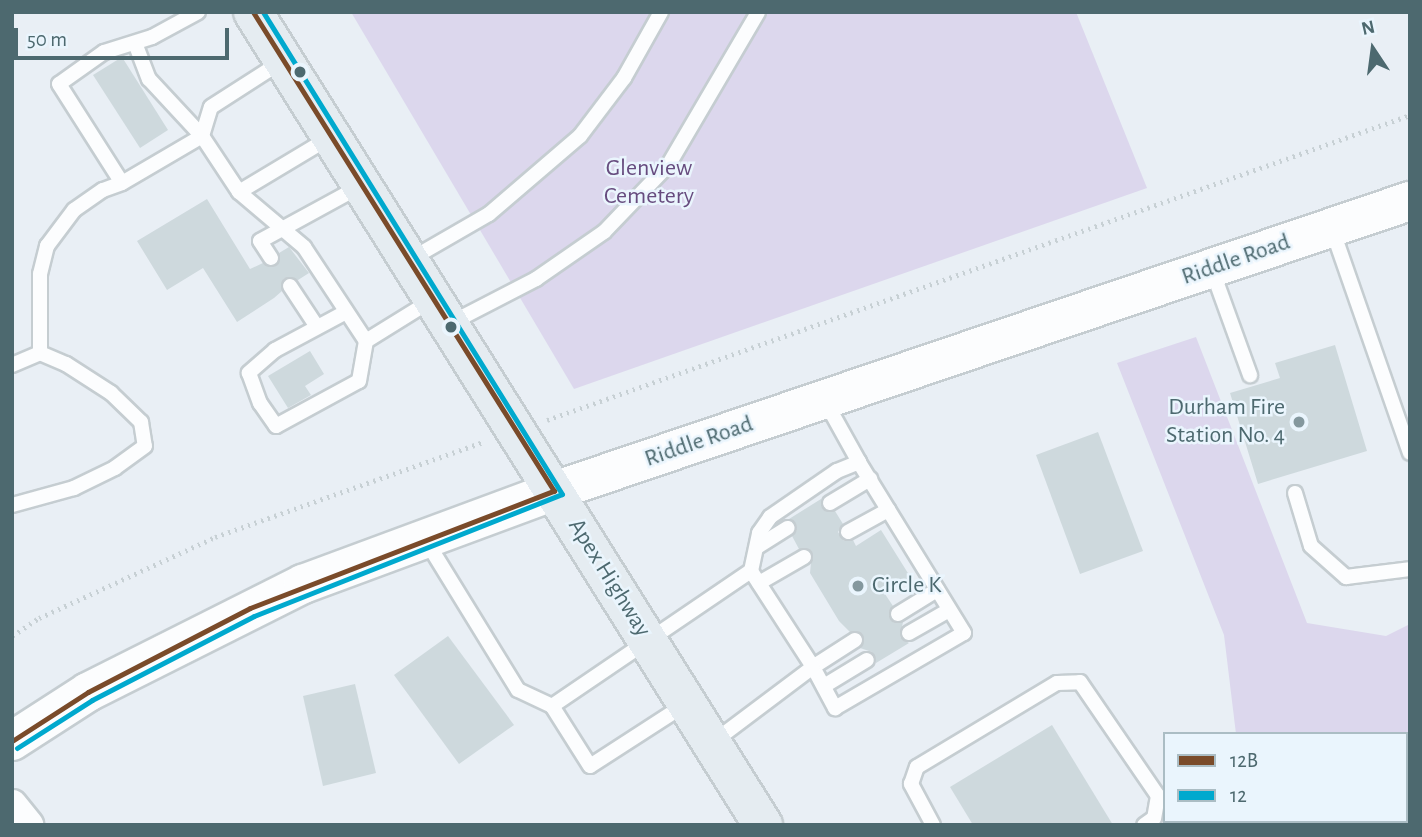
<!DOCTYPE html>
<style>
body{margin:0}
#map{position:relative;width:1422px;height:837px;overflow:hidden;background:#e9eff5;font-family:"Alegreya Sans",sans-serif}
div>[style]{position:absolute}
.green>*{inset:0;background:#dcd7ed}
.building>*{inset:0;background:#ced9dd}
.path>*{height:4.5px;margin-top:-2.25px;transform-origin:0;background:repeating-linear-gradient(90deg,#c7d0d4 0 2px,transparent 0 7px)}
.roads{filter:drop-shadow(2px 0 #c5cdd1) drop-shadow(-2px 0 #c5cdd1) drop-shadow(0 2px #c5cdd1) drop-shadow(0 -2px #c5cdd1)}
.lane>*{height:14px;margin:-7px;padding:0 7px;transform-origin:7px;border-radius:7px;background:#fcfdfe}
.street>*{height:30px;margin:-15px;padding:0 15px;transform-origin:15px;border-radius:15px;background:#fcfdfe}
.secondary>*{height:38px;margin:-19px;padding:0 19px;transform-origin:19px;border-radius:19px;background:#fcfdfe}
.primary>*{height:38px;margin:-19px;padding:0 19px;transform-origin:19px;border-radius:19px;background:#e5ecf1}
.bus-1>*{height:5px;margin:-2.5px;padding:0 2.5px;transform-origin:2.5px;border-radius:2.5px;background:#7a4b2a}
.bus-2>*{height:5px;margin:-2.5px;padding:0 2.5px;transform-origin:2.5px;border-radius:2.5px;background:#00a9ce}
.dots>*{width:19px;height:19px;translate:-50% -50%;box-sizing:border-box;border:4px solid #eaf5fd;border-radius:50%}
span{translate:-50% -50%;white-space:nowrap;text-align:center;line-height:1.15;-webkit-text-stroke:5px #eaf5fd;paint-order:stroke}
.park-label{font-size:24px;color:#674c7f}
.street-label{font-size:24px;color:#4d696f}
.poi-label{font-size:24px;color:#4d696f}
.right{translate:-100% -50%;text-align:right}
.left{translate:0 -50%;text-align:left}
.frame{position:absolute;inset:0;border:14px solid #4d696f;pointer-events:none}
.legend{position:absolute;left:1163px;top:732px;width:245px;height:91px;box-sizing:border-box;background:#eaf5fd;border:2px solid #abbdc4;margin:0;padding:9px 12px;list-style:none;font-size:21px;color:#4d696f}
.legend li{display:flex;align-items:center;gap:14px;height:35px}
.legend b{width:35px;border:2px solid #abbdc4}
.north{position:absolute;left:1338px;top:14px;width:70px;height:70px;-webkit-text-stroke:5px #eaf5fd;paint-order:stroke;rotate:347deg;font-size:19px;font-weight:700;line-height:28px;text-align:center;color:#4d696f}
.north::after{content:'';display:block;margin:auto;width:24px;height:32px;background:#4d696f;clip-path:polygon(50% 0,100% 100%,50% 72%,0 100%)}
.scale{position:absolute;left:14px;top:28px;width:215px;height:32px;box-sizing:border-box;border:4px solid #4d696f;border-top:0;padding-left:9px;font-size:21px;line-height:24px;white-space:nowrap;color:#4d696f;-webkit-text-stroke:5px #eaf5fd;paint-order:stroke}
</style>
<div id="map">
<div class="green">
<i style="clip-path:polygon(351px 12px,1076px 12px,1147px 188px,574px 389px)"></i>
<i style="clip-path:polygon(1196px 337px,1307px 623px,1386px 636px,1410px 624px,1410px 825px,1236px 825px,1406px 821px,1406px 734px,1236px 734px,1224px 635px,1117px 363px)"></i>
</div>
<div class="building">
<i style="clip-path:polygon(122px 57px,168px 130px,140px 148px,93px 75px)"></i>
<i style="clip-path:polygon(207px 199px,250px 269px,263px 263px,276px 266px,279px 253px,289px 247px,309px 273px,298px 280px,284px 278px,282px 291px,274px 298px,237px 322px,203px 268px,167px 290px,137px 241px)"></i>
<i style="clip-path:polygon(1335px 345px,1367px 451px,1258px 484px,1230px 393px,1280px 378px,1275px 363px)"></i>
<i style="clip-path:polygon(310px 351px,324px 374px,305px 386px,311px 395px,288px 408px,268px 376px)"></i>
<i style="clip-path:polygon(1098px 432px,1143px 551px,1080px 574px,1036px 455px)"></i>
<i style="clip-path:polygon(821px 499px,822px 508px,835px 511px,843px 524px,838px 532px,844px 541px,853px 540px,856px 546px,881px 530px,911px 578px,885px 594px,893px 606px,890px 618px,903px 622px,900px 637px,909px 643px,876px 663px,872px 652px,860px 648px,863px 634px,850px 632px,839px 621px,810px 573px,812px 552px,799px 549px,792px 536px,796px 527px,789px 519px)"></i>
<i style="clip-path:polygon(448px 636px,514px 725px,459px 764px,394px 675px)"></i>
<i style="clip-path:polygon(355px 684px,376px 773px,323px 786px,303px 696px)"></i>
<i style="clip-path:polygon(1052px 725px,1113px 825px,973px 825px,950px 787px)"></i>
</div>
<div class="path">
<i style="left:547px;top:420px;width:915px;rotate:-19.46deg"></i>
<i style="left:12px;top:636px;width:32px;rotate:-34deg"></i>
<i style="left:39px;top:618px;width:194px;rotate:-24.7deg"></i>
<i style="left:215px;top:537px;width:284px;rotate:-19.5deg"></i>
</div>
<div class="roads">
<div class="lane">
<i style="left:198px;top:12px;width:52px;rotate:151.5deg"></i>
<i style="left:152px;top:37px;width:50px;rotate:162.6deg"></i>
<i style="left:104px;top:52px;width:55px;rotate:144.6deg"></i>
<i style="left:59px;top:84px;width:117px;rotate:57.5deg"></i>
<i style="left:122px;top:183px;width:93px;rotate:-30.4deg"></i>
<i style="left:202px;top:136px;width:30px;rotate:-73deg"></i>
<i style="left:211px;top:107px;width:83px;rotate:-32.7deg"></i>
<i style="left:135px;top:43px;width:39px;rotate:69deg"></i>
<i style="left:149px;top:79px;width:78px;rotate:47.1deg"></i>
<i style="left:202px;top:136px;width:67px;rotate:56.5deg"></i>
<i style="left:239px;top:192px;width:105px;rotate:-31deg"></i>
<i style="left:239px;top:192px;width:85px;rotate:40.2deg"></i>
<i style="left:304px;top:247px;width:113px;rotate:56.6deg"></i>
<i style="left:366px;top:341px;width:78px;rotate:-31.8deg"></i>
<i style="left:1332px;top:229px;width:237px;rotate:70.8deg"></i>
<i style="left:271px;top:258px;width:20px;rotate:-123deg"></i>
<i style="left:260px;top:241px;width:115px;rotate:-28.6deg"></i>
<i style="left:411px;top:259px;width:90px;rotate:-30deg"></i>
<i style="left:489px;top:214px;width:120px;rotate:-40.6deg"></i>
<i style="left:580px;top:136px;width:73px;rotate:-52.8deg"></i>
<i style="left:624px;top:78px;width:76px;rotate:-60.7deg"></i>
<i style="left:1212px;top:270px;width:112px;rotate:70.1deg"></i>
<i style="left:290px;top:286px;width:49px;rotate:56.6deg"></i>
<i style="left:346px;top:312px;width:81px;rotate:151.8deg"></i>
<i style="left:275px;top:350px;width:35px;rotate:139deg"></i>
<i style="left:249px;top:373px;width:32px;rotate:70deg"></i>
<i style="left:260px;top:403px;width:28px;rotate:55deg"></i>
<i style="left:276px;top:426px;width:94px;rotate:-28.5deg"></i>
<i style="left:359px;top:381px;width:41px;rotate:-80.1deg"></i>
<i style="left:449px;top:324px;width:98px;rotate:-27.3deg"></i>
<i style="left:536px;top:279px;width:83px;rotate:-34.7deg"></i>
<i style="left:604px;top:232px;width:94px;rotate:-46.3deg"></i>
<i style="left:669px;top:164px;width:176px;rotate:-59.6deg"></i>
<i style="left:40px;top:353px;width:79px;rotate:-90deg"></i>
<i style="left:40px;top:274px;width:29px;rotate:-76deg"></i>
<i style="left:47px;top:246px;width:45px;rotate:-53.1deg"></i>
<i style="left:74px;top:210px;width:35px;rotate:-35deg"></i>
<i style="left:103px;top:190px;width:20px;rotate:-20deg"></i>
<i style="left:12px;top:365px;width:30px;rotate:-23deg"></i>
<i style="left:40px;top:353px;width:28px;rotate:23deg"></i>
<i style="left:66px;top:364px;width:54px;rotate:32.8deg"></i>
<i style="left:111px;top:393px;width:42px;rotate:44deg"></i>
<i style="left:141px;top:422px;width:24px;rotate:81deg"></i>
<i style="left:145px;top:446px;width:37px;rotate:144deg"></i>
<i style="left:115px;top:468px;width:46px;rotate:154deg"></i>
<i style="left:74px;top:488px;width:64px;rotate:164.7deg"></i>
<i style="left:1295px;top:493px;width:55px;rotate:73.2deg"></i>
<i style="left:1311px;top:546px;width:47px;rotate:41.5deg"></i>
<i style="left:1346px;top:577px;width:64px;rotate:-7.1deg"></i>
<i style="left:830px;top:503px;width:47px;rotate:-31deg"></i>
<i style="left:848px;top:532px;width:46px;rotate:-28.8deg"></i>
<i style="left:425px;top:539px;width:177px;rotate:58.4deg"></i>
<i style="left:518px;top:690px;width:38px;rotate:25deg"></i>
<i style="left:757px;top:547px;width:36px;rotate:-32deg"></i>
<i style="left:751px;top:571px;width:39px;rotate:-78deg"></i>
<i style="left:759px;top:533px;width:19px;rotate:-55deg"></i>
<i style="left:770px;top:517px;width:81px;rotate:-34.5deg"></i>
<i style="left:837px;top:471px;width:24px;rotate:-22deg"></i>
<i style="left:859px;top:462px;width:70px;rotate:-119.1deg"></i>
<i style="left:759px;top:583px;width:52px;rotate:-30deg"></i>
<i style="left:898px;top:614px;width:46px;rotate:-31.6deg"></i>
<i style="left:909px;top:633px;width:46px;rotate:-29.9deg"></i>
<i style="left:855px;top:640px;width:50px;rotate:147.3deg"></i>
<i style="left:813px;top:667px;width:47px;rotate:61.8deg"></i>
<i style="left:835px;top:708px;width:149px;rotate:-30.2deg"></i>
<i style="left:964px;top:633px;width:201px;rotate:-121.6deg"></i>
<i style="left:824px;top:686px;width:50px;rotate:-31.2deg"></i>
<i style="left:686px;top:704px;width:114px;rotate:147.1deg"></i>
<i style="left:590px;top:766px;width:71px;rotate:-122.3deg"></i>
<i style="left:552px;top:706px;width:240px;rotate:-34.2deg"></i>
<i style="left:751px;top:571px;width:114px;rotate:57.1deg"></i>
<i style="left:813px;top:667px;width:125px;rotate:143.1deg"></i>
<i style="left:933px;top:825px;width:47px;rotate:-118.2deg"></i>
<i style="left:911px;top:784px;width:18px;rotate:-71deg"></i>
<i style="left:917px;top:767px;width:163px;rotate:-31deg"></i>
<i style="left:1057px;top:683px;width:23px;rotate:-2deg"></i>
<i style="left:1080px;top:682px;width:138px;rotate:55.6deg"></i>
<i style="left:1158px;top:796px;width:22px;rotate:100deg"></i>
<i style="left:1154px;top:818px;width:12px;rotate:145deg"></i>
</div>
<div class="street">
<i style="left:12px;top:805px;width:26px;rotate:51deg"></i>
</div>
<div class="secondary">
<i style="left:12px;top:741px;width:90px;rotate:-32.8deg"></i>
<i style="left:88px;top:692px;width:241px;rotate:-26.7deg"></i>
<i style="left:303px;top:584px;width:268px;rotate:-20.3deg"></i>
<i style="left:554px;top:491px;width:904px;rotate:-18.72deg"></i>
</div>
<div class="primary">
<i style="left:253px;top:12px;width:960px;rotate:57.9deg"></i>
</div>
</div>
<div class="bus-1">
<i style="left:12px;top:741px;width:90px;rotate:-32.8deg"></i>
<i style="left:88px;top:692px;width:182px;rotate:-27.4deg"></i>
<i style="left:250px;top:608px;width:326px;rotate:-21.1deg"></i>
<i style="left:554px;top:491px;width:566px;rotate:-122.14deg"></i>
</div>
<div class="bus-2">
<i style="left:17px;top:748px;width:89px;rotate:-32.6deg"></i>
<i style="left:92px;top:700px;width:182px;rotate:-27.4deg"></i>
<i style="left:254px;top:616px;width:331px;rotate:-21.6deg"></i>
<i style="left:562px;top:494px;width:567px;rotate:-121.81deg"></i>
</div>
<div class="dots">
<i style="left:300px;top:72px;background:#4d696f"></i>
<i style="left:451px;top:327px;background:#4d696f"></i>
<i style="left:1299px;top:422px;background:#84989e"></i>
<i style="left:858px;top:586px;background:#84989e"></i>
</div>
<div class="park-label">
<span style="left:649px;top:183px">Glenview<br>Cemetery</span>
</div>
<div class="street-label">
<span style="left:1236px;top:260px;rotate:-19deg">Riddle Road</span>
<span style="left:699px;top:442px;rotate:-19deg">Riddle Road</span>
<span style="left:609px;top:578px;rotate:58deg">Apex Highway</span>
</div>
<div class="poi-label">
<span class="right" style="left:1285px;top:422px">Durham Fire<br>Station No. 4</span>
<span class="left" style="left:872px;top:586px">Circle K</span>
</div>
<div class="frame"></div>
<ul class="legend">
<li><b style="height:9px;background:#7a4b2a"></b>12B</li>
<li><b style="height:9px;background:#00a9ce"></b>12</li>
</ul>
<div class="north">N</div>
<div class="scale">50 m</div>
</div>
